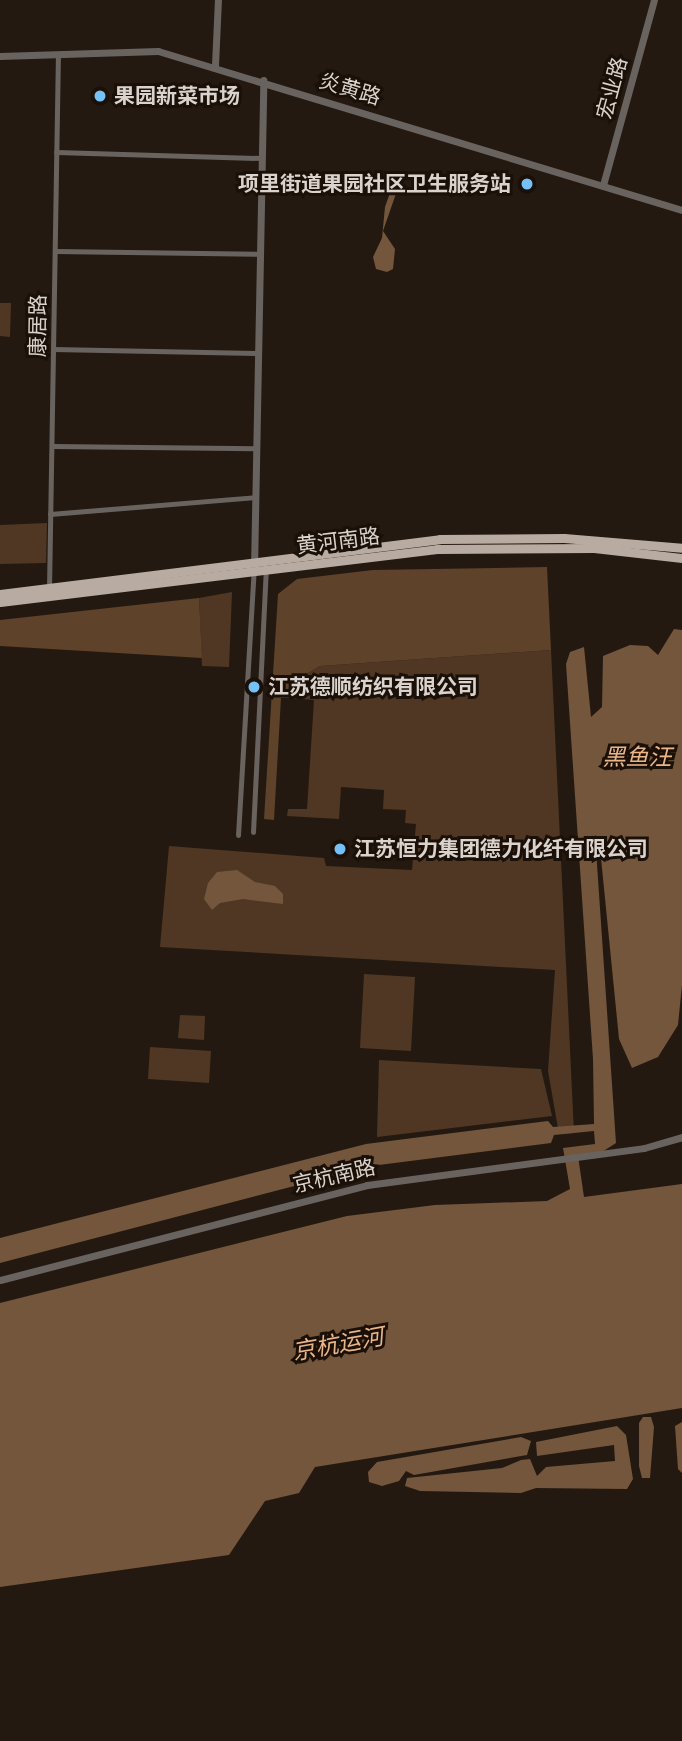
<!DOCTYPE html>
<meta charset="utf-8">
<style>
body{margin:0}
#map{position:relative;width:682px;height:1741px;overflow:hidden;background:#241911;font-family:Poppins,"Noto Sans SC",sans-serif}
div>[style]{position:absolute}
.green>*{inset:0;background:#4f3723}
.forest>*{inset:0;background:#5f422a}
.water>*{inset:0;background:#74563d}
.minor>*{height:5px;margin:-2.5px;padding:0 2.5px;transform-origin:2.5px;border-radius:2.5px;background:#69635f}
.tertiary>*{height:7px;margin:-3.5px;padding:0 3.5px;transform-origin:3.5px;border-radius:3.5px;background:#69635f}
.primary>*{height:9px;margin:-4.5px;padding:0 4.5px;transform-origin:4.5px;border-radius:4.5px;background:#b8aca2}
.dots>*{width:19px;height:19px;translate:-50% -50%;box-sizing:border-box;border:4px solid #1a1008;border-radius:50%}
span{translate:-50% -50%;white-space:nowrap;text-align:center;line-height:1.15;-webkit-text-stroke:6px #1a1008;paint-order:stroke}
.street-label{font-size:21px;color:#dad3cd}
.poi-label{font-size:21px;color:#dad3cd;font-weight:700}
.left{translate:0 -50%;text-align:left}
.right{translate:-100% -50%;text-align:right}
.water-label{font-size:23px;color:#eab589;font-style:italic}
</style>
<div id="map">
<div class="green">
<i style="clip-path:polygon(0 303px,11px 303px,10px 337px,0 336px)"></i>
<i style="clip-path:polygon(47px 523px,46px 563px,0 564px,0 525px)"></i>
<i style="clip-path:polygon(232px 592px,229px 667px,202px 666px,199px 598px)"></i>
<i style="clip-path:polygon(551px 650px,574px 1133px,559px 1134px,548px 1071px,555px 970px,160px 947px,169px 846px,324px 858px,326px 866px,412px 870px,416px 824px,405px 823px,406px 810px,383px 809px,384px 790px,341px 787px,339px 819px,287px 816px,288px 809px,307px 809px,314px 700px,289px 698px,290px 684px,320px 666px)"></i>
<i style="clip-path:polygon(364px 974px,415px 977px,411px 1051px,360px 1048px)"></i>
<i style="clip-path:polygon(180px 1015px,205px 1016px,204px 1040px,178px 1038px)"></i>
<i style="clip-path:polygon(150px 1047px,211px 1051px,209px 1083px,148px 1079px)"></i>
<i style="clip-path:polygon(379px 1060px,541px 1069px,552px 1116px,377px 1137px)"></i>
</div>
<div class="forest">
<i style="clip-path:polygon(547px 567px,551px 650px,320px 666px,290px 684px,289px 698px,281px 698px,274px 820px,264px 819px,278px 594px,297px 579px,373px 570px)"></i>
<i style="clip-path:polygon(199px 598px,202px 658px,0 646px,0 620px)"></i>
</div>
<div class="water">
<i style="clip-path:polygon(396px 176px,400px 182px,383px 231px,395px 249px,393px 269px,387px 272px,376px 269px,373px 257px,382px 238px,385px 207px)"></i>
<i style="clip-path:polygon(674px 629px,682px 630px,682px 985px,678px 1025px,658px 1057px,632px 1068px,619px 1039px,599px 838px,595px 835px,616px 1143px,602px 1152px,578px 1156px,584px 1197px,682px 1184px,682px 1408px,315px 1467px,299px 1493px,265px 1501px,229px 1555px,0 1587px,0 1303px,347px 1216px,435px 1205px,547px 1201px,570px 1189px,563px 1148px,595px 1144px,594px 1131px,554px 1135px,551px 1143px,371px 1166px,0 1263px,0 1238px,366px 1144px,548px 1121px,553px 1127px,594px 1124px,593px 1059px,566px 664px,570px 652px,584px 647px,591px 717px,602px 707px,603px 656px,630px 645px,648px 646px,658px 655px)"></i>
<i style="clip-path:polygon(237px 870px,255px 882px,275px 886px,283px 894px,283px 904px,243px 899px,220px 903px,212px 910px,204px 899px,208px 883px,217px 872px)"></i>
<i style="clip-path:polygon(643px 1417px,651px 1417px,654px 1427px,650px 1478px,642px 1478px,639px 1466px,639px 1423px)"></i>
<i style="clip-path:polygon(682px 1422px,682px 1473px,678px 1469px,675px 1426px)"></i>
<i style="clip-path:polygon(617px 1426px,626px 1435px,633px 1479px,627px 1489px,536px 1488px,521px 1493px,420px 1491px,405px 1486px,407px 1478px,502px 1468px,521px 1460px,530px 1459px,537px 1476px,546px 1467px,615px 1461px,614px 1445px,537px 1456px,536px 1442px)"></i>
<i style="clip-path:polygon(521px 1437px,531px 1441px,527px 1455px,414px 1475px,406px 1471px,399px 1481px,382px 1486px,369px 1482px,368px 1472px,377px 1462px)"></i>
</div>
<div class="minor">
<i style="left:56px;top:152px;width:206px;rotate:1.7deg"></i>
<i style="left:55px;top:251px;width:205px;rotate:0.8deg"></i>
<i style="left:53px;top:349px;width:205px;rotate:1.1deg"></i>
<i style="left:52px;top:446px;width:204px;rotate:0.6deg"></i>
<i style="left:50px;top:514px;width:206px;rotate:-4.7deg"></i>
<i style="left:49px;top:589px;width:535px;rotate:-89.04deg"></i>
<i style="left:253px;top:832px;width:262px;rotate:-87.2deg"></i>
<i style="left:238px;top:835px;width:266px;rotate:-86.6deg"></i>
</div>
<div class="tertiary">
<i style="left:0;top:56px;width:158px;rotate:-1.8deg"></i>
<i style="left:158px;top:51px;width:548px;rotate:16.88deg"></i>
<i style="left:215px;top:65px;width:65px;rotate:-87.4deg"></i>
<i style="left:603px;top:185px;width:192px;rotate:-74.6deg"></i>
<i style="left:254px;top:569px;width:489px;rotate:-88.9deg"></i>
<i style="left:0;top:1280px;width:379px;rotate:-14.5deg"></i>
<i style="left:367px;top:1185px;width:279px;rotate:-7.6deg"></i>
<i style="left:644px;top:1148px;width:40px;rotate:-16deg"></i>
</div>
<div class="primary">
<i style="left:0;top:594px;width:443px;rotate:-7.1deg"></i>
<i style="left:440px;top:539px;width:124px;rotate:-0.5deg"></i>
<i style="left:564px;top:538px;width:118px;rotate:4.8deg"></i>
<i style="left:0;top:602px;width:440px;rotate:-6.9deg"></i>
<i style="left:437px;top:549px;width:157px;rotate:-0.4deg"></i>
<i style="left:594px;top:548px;width:89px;rotate:6.5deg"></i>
</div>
<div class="dots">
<i style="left:100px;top:96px;background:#75c0f6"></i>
<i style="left:527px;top:184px;background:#75c0f6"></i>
<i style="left:254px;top:687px;background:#75c0f6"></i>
<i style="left:340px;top:849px;background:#75c0f6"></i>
</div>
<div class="street-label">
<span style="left:612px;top:88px;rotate:-75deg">宏业路</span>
<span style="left:350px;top:89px;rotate:17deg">炎黄路</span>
<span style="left:38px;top:326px;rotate:-89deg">康居路</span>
<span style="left:338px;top:541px;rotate:-7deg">黄河南路</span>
<span style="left:334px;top:1176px;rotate:-13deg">京杭南路</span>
</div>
<div class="poi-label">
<span class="left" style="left:114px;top:96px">果园新菜市场</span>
<span class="right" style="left:511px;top:184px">项里街道果园社区卫生服务站</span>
<span class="left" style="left:268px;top:687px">江苏德顺纺织有限公司</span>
<span class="left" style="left:354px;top:849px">江苏恒力集团德力化纤有限公司</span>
</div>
<div class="water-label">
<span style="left:637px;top:757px">黑鱼汪</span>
<span style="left:338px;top:1344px;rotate:-10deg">京杭运河</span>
</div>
</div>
